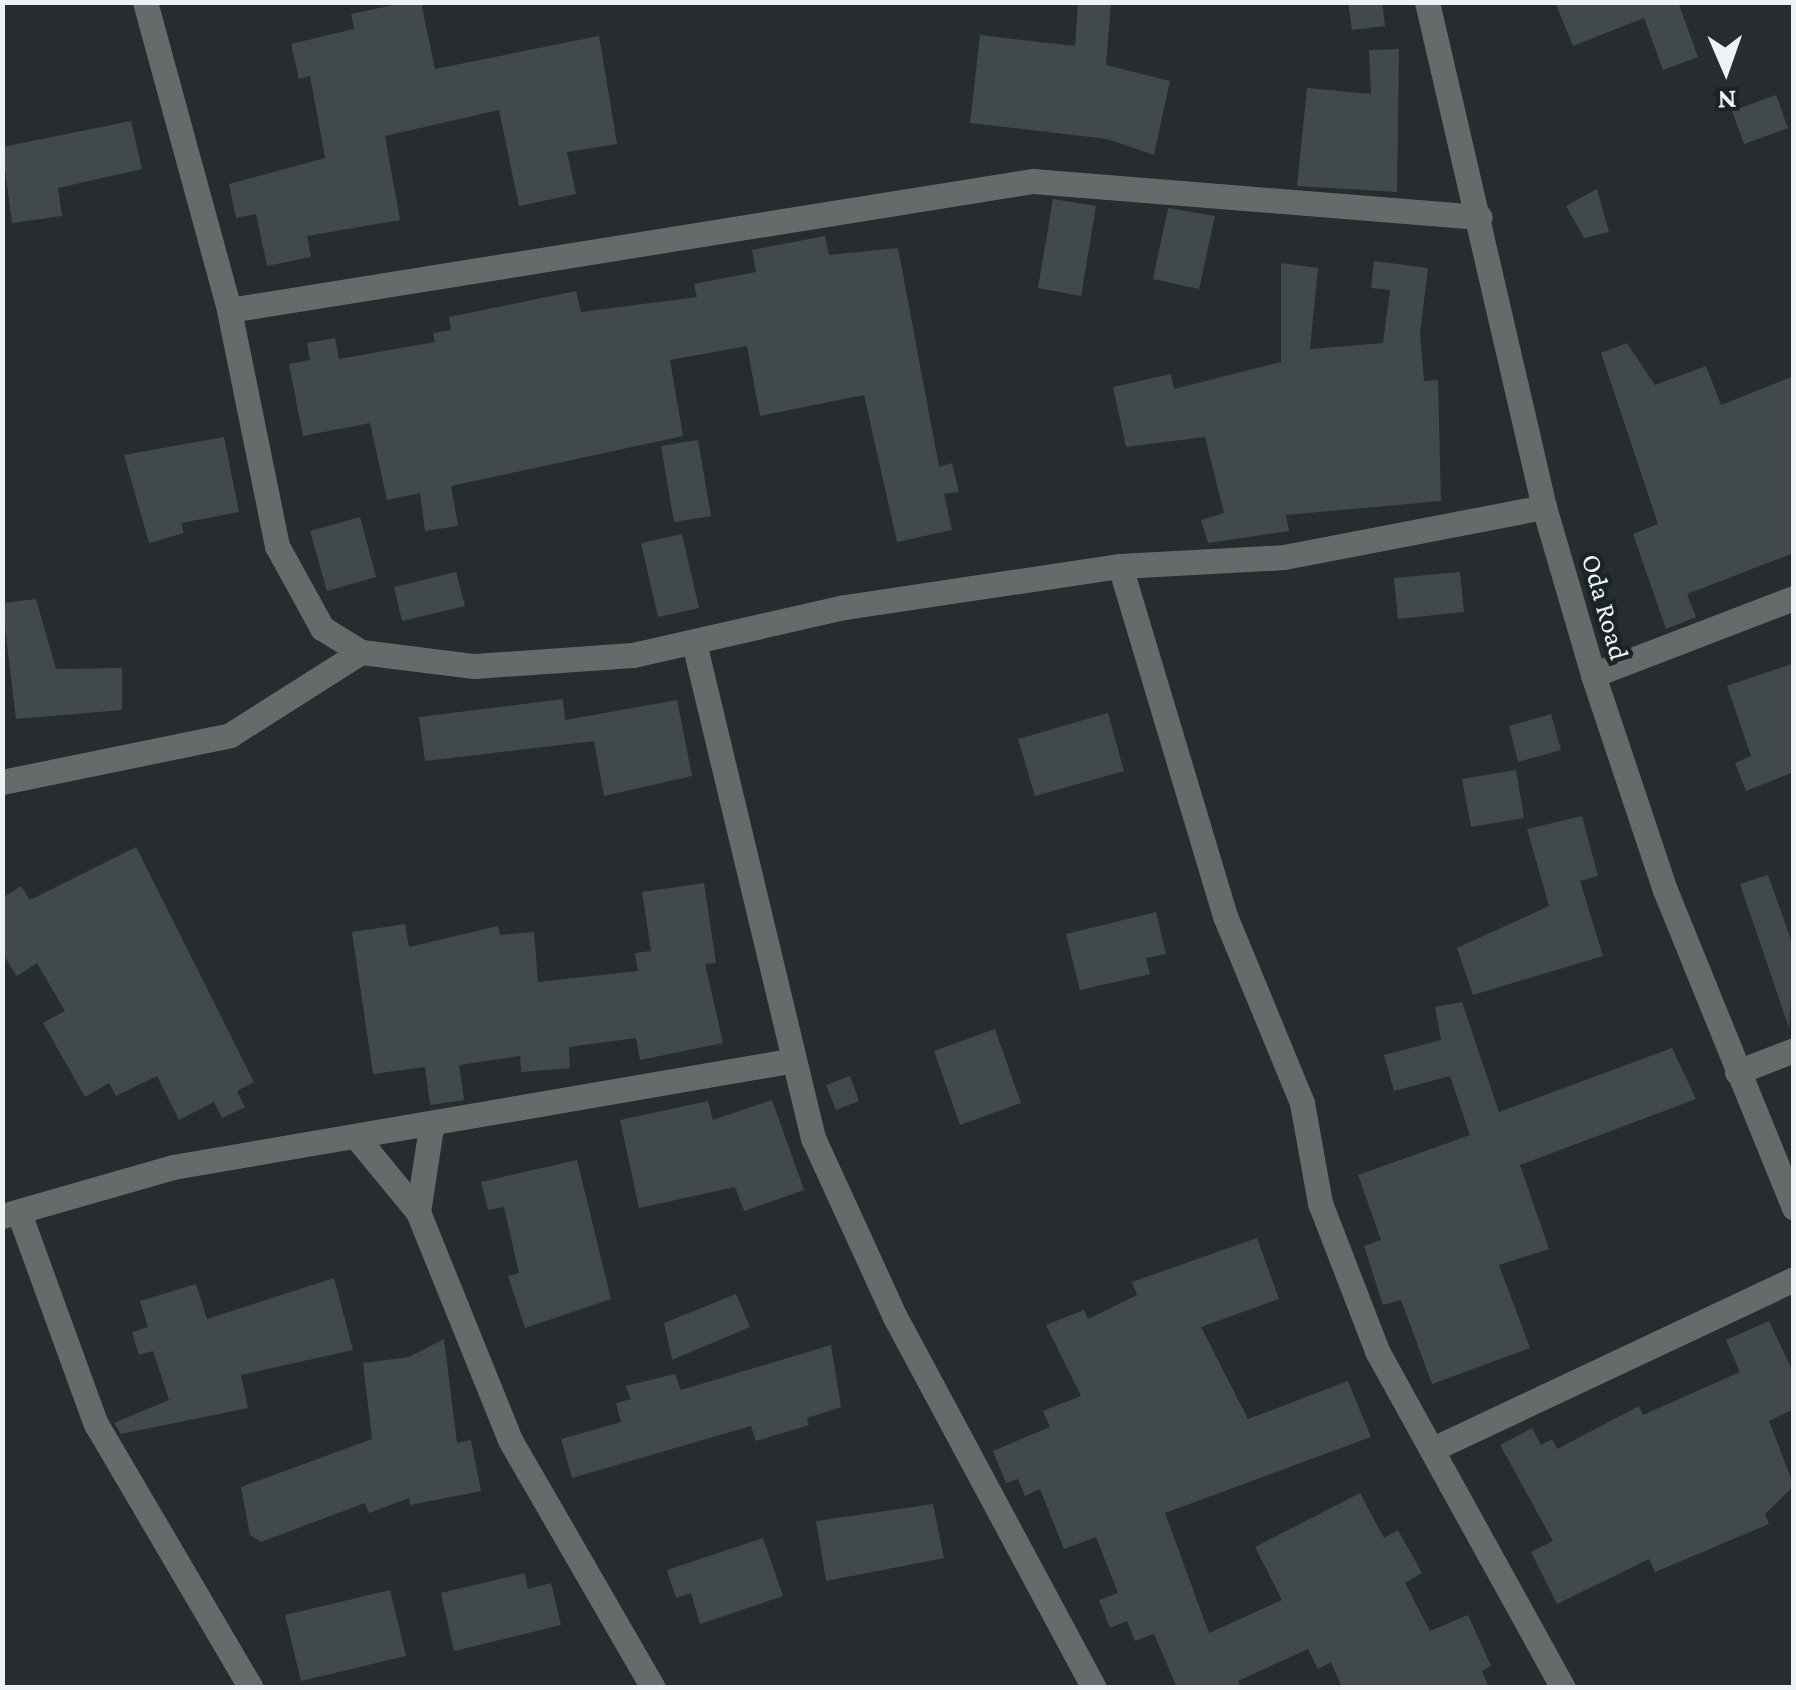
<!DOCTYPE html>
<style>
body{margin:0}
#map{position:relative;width:1796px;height:1690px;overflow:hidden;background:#262c2f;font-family:"Crimson Pro",serif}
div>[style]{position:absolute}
.building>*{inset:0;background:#42494d}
.minor>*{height:25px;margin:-12.5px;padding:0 12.5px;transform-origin:12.5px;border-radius:12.5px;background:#676a6b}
span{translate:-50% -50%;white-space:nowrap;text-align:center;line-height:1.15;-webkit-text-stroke:9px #1c2325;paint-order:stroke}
.street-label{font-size:28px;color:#eef2f4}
.frame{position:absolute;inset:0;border:5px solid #eef2f4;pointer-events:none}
.north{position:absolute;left:1676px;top:20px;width:100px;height:100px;-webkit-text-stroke:8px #1c2325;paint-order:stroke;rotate:178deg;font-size:28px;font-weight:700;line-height:40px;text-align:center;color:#eef2f4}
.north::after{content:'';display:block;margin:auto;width:35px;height:45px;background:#eef2f4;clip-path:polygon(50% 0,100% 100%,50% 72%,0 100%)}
</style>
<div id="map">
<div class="building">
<i style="clip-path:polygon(407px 2px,421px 2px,435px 69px,599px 36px,617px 144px,567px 152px,576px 194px,519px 206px,499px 110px,385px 136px,400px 220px,307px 236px,311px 257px,267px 266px,256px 214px,236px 218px,229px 184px,325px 158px,310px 76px,299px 79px,291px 44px,354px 29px,351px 14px)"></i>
<i style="clip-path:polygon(1078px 2px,1111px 2px,1106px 65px,1170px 81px,1154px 155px,1107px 139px,970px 123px,980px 35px,1075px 46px)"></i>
<i style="clip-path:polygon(1348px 2px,1382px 2px,1385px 26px,1352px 30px)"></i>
<i style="clip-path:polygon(1555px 2px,1678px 2px,1698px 57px,1663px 70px,1644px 18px,1573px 46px)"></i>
<i style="clip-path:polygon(1399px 49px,1397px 192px,1297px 186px,1307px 88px,1371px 94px,1369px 50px)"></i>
<i style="clip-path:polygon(1776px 95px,1788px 128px,1744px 144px,1732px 111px)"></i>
<i style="clip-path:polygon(131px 121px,142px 169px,58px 188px,62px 216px,12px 223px,2px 147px)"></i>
<i style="clip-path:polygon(1597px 189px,1609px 232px,1584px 238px,1566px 206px)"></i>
<i style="clip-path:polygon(1053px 199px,1096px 206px,1081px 296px,1038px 288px)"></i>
<i style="clip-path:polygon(1168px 208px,1215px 216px,1199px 289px,1153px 279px)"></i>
<i style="clip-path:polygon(825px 236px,829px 255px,898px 248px,939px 467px,952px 463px,959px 492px,944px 494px,952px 530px,897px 542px,864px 395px,760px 416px,747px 346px,670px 360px,683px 436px,451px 486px,458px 526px,425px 531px,420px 493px,387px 500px,370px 423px,303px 436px,289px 364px,310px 360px,307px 343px,335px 338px,339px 359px,435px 342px,433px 333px,451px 330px,449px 317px,576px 291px,581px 312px,697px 297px,694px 284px,756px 272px,752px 250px)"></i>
<i style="clip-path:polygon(1374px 261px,1428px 268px,1420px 334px,1424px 381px,1438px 380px,1441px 501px,1286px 515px,1289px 531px,1208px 543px,1201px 520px,1224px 513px,1205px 437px,1126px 447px,1113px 387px,1171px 374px,1174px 389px,1281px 362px,1281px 263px,1318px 268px,1310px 349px,1383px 343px,1390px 290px,1371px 288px)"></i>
<i style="clip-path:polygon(1627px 343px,1655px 385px,1706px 366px,1721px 405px,1794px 376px,1794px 553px,1687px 594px,1696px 617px,1666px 629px,1633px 534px,1658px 524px,1601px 353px)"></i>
<i style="clip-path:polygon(224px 437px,239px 512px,181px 523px,184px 533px,149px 543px,124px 455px)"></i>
<i style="clip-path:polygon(698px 440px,711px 516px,674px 522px,661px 446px)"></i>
<i style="clip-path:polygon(360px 517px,376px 577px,327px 591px,310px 531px)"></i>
<i style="clip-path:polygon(682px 534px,699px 608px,658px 617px,641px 543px)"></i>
<i style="clip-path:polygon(456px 572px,465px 606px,402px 621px,394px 587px)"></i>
<i style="clip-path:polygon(1460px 572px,1464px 612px,1398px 619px,1394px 578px)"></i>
<i style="clip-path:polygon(36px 599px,56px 669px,122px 668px,122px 710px,16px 719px,2px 603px)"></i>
<i style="clip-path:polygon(1794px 663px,1794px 772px,1746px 791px,1735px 763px,1751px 756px,1727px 686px)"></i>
<i style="clip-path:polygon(563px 699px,565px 720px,677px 700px,692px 776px,604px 796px,594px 741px,425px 761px,419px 717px)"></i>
<i style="clip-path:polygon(1108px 713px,1124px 771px,1035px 796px,1018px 739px)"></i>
<i style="clip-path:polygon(1551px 714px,1561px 750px,1518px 762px,1509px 726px)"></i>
<i style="clip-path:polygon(1516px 770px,1524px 818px,1471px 827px,1462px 779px)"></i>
<i style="clip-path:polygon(1582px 816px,1598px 876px,1580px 881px,1603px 956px,1473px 995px,1457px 948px,1549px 906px,1527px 829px)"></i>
<i style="clip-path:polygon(136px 847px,254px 1082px,237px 1091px,245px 1107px,222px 1118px,214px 1102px,179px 1120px,157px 1076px,116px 1096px,109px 1083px,85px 1097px,43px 1023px,65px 1011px,37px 963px,17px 976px,2px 953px,2px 898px,21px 886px,30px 900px)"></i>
<i style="clip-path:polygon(1768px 875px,1794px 948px,1789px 1028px,1740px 884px)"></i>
<i style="clip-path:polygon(704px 883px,716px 963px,705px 964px,723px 1043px,640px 1060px,636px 1038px,569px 1047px,570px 1068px,521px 1072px,520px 1056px,459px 1065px,464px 1100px,430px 1105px,425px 1067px,373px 1074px,352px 932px,405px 924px,409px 947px,498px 926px,500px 935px,534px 932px,538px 982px,638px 971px,635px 953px,651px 951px,642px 892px)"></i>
<i style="clip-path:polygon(1156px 912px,1166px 954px,1146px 958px,1150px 974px,1080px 990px,1066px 934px)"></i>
<i style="clip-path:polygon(1462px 1002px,1499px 1112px,1672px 1048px,1696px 1099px,1520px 1165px,1549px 1249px,1499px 1265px,1530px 1348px,1432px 1384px,1401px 1300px,1383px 1305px,1364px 1246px,1381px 1240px,1358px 1175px,1470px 1135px,1450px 1076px,1394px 1091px,1384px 1055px,1441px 1040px,1435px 1007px)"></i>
<i style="clip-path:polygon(995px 1029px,1021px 1103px,960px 1125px,934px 1051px)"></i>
<i style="clip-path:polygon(850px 1076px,859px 1101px,836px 1110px,826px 1085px)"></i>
<i style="clip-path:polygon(772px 1100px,804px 1190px,744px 1211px,735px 1187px,639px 1208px,620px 1120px,708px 1101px,713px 1120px)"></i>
<i style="clip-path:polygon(577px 1160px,611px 1299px,525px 1328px,508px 1276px,519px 1273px,504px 1207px,488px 1210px,481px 1182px)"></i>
<i style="clip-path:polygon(1257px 1238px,1279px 1299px,1201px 1327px,1248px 1419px,1348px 1381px,1371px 1437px,1165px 1513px,1209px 1633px,1282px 1600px,1255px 1547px,1360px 1493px,1384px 1538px,1398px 1530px,1422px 1573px,1405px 1583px,1430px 1631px,1468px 1615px,1491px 1666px,1482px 1671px,1489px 1688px,1342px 1688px,1331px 1662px,1318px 1669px,1308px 1649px,1238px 1681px,1241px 1688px,1177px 1688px,1154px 1634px,1135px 1641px,1127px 1621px,1110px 1628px,1099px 1600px,1118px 1593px,1096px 1537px,1064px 1549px,1040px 1489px,1025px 1496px,1018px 1479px,1006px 1483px,993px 1451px,1050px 1427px,1043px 1411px,1081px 1396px,1046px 1325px,1084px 1310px,1088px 1319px,1137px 1295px,1132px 1282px)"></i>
<i style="clip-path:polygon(334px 1278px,353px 1350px,241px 1375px,248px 1408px,121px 1434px,114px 1423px,169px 1400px,153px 1351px,139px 1355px,132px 1332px,148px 1327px,140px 1301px,196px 1284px,207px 1319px)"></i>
<i style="clip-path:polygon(736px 1294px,750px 1327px,672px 1360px,664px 1323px)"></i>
<i style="clip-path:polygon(1769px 1321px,1794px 1374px,1794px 1409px,1769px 1421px,1794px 1486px,1765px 1514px,1769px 1524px,1655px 1572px,1649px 1559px,1557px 1604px,1531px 1552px,1553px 1541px,1500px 1445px,1532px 1428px,1541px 1445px,1552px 1439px,1557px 1449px,1639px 1406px,1643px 1415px,1740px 1372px,1726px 1340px)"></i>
<i style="clip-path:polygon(444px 1339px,457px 1443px,471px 1440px,481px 1491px,410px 1505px,409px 1498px,369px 1513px,365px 1503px,261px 1542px,250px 1535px,241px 1487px,372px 1439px,363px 1363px,409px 1357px)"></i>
<i style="clip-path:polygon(831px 1345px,841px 1407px,807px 1418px,809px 1425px,756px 1441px,751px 1426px,572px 1478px,561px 1439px,621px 1422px,616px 1403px,631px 1399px,625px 1386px,675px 1374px,681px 1390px)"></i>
<i style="clip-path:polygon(933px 1504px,944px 1558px,826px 1581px,816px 1521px)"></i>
<i style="clip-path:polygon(763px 1538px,783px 1596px,700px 1624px,691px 1593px,676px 1598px,667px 1570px)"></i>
<i style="clip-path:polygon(525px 1573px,528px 1589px,551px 1583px,561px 1625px,454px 1651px,441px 1593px)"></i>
<i style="clip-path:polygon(390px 1590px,406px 1656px,301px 1681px,285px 1615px)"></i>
</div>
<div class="minor">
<i style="left:145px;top:2px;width:319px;rotate:74.7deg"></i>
<i style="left:229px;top:310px;width:241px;rotate:78.5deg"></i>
<i style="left:277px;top:546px;width:94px;rotate:61.2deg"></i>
<i style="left:322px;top:628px;width:46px;rotate:31.6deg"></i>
<i style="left:361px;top:652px;width:114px;rotate:7.1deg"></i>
<i style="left:474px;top:666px;width:159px;rotate:-4deg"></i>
<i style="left:633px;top:655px;width:217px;rotate:-12.8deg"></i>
<i style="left:845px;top:607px;width:278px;rotate:-8.5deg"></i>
<i style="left:1120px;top:566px;width:164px;rotate:-3.1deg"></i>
<i style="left:1284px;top:557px;width:265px;rotate:-10.9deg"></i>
<i style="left:1427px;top:2px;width:518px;rotate:76.96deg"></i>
<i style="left:1544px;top:507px;width:175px;rotate:73.7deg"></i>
<i style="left:1593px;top:675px;width:227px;rotate:71.5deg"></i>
<i style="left:1665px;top:890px;width:343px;rotate:67.9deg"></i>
<i style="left:229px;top:310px;width:814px;rotate:-9.12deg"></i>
<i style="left:1033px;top:181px;width:448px;rotate:4.6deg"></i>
<i style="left:1120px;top:566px;width:365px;rotate:73.3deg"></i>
<i style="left:1225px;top:916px;width:202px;rotate:67.6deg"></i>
<i style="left:1302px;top:1103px;width:102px;rotate:79.8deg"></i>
<i style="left:1320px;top:1203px;width:159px;rotate:68.9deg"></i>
<i style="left:1377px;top:1351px;width:385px;rotate:61.1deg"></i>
<i style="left:695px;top:647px;width:505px;rotate:76.49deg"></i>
<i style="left:813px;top:1138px;width:197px;rotate:65.4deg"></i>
<i style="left:895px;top:1317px;width:421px;rotate:61.8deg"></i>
<i style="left:1593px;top:675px;width:215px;rotate:-21deg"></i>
<i style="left:2px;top:782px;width:233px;rotate:-11.6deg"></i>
<i style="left:230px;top:735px;width:155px;rotate:-32.4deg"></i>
<i style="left:1737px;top:1072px;width:61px;rotate:-21.1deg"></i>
<i style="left:358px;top:1139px;width:94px;rotate:50.6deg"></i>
<i style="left:418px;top:1212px;width:246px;rotate:68deg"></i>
<i style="left:510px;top:1440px;width:286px;rotate:60deg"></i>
<i style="left:418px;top:1212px;width:86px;rotate:-81.3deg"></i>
<i style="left:19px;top:1213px;width:225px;rotate:70deg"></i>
<i style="left:96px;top:1424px;width:306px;rotate:59.6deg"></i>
<i style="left:2px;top:1216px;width:178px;rotate:-16deg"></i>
<i style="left:173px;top:1167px;width:625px;rotate:-9.76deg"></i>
<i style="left:1437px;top:1447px;width:395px;rotate:-25.2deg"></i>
</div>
<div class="street-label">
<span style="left:1605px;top:607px;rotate:74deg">Oda Road</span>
</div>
<div class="frame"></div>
<div class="north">N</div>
</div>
